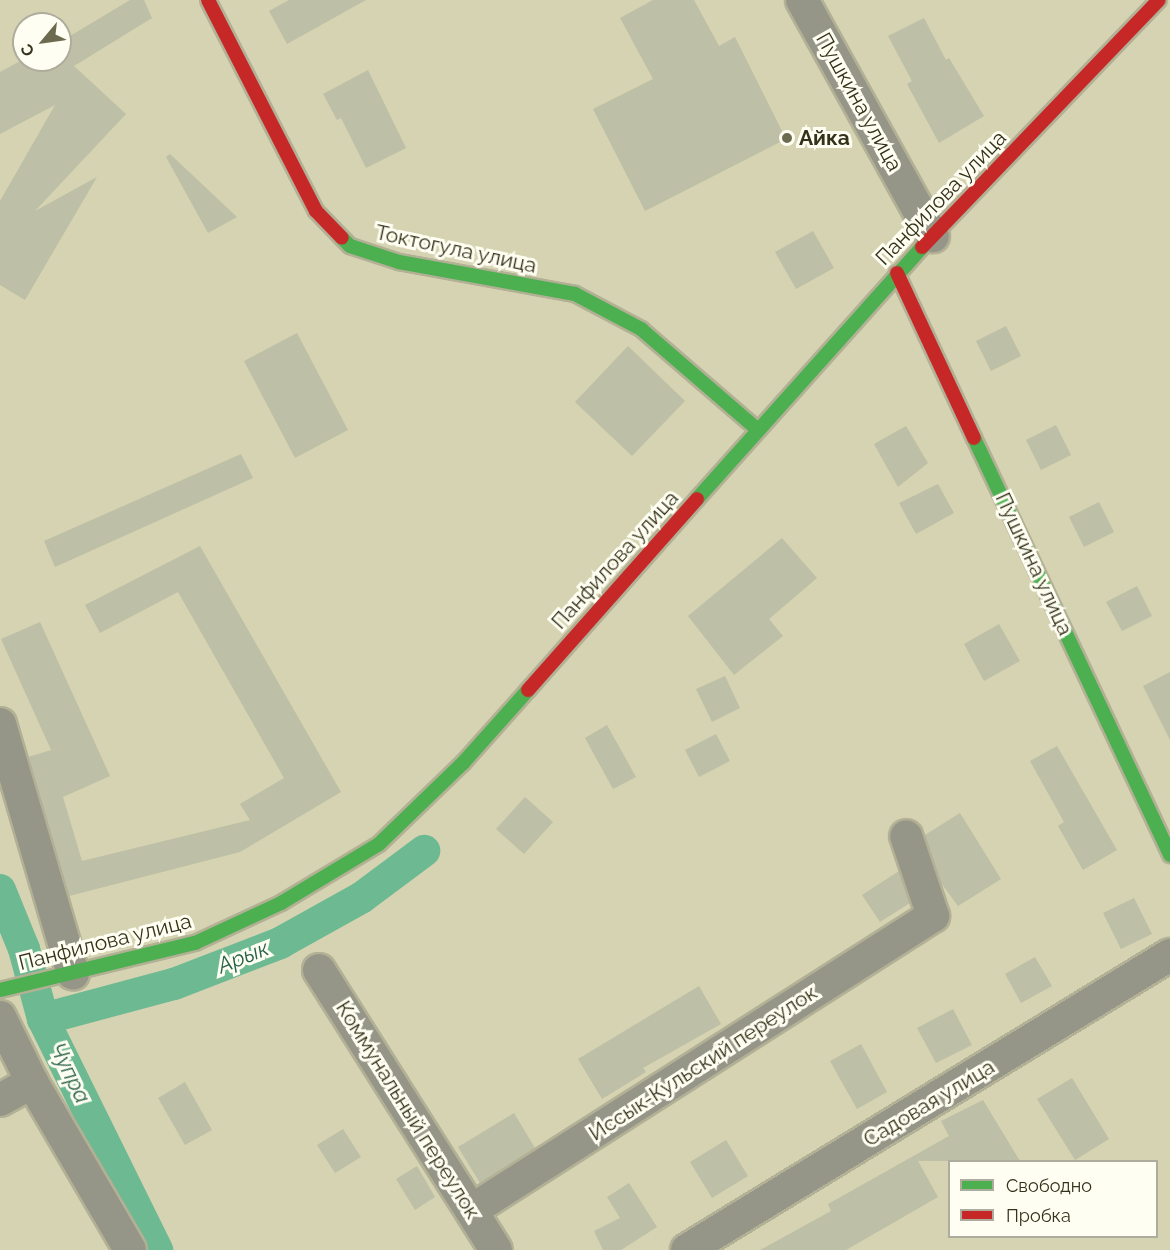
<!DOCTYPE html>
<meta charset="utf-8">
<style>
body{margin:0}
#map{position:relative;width:1170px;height:1250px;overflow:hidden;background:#d5d3b1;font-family:Raleway,sans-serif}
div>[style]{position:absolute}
.canal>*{height:32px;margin:-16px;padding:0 16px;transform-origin:16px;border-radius:16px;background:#6db992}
.building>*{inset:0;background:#bdbfa6}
.roads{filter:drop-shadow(2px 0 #b2b095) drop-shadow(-2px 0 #b2b095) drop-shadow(0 2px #b2b095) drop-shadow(0 -2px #b2b095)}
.street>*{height:32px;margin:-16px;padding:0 16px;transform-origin:16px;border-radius:16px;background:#959588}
.fast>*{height:14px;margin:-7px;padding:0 7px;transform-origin:7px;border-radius:7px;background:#4caf50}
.jam>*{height:14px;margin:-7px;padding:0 7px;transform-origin:7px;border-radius:7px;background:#c62828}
.dots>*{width:16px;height:16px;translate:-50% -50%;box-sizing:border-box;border:3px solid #fffef2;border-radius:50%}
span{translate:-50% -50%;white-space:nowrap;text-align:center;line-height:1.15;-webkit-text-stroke:6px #fffef2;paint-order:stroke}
.street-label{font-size:21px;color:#34321a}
.poi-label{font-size:21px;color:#34321a;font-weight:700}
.left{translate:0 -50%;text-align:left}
.water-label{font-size:22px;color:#28614a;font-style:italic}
.legend{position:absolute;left:948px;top:1160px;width:210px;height:78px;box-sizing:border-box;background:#fffef2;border:2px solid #aeac9c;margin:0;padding:8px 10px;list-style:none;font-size:18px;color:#34321a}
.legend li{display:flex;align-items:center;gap:12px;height:30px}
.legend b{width:30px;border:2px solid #aeac9c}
.north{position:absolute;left:12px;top:12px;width:60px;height:60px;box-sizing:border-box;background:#fffef2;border:2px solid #aeac9c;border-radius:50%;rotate:241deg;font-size:16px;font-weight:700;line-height:24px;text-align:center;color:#34321a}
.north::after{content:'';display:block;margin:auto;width:21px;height:27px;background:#6c6a4f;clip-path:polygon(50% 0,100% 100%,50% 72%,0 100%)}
</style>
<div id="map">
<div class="canal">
<i style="left:0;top:890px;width:64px;rotate:67.9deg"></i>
<i style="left:24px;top:949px;width:73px;rotate:74.8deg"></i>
<i style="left:43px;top:1019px;width:258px;rotate:63.7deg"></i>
<i style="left:43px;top:1019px;width:136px;rotate:-15deg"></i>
<i style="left:174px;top:984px;width:114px;rotate:-21.1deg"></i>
<i style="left:280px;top:943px;width:93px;rotate:-29.1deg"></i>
<i style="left:361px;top:898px;width:79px;rotate:-36.7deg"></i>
</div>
<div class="building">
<i style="clip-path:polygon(130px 0,144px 0,152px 18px,74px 66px,126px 114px,35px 211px,97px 177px,25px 300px,0 285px,0 201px,55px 105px,0 134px,0 72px,22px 60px,60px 60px,60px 42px)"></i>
<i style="clip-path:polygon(289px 0,366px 0,287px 44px,269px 11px)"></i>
<i style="clip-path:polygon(653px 0,694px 0,719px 46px,735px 37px,786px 139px,645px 211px,593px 109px,653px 79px,620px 18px)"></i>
<i style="clip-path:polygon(924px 18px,946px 60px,949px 58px,984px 116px,939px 143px,907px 84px,912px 81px,888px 36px)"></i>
<i style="clip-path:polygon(368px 70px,406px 148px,366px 168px,341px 118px,337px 120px,323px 94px)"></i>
<i style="clip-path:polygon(170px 154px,237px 217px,208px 233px,166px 157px)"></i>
<i style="clip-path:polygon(813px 231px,834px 268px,796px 289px,775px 252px)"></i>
<i style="clip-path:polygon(1006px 326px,1021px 356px,991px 371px,976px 341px)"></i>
<i style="clip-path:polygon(297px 333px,348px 430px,295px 458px,244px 361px)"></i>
<i style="clip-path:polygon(628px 346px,685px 401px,632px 456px,575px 402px)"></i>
<i style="clip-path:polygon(1056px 425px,1071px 455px,1041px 470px,1026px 440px)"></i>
<i style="clip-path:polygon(906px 426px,928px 463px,898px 487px,874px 444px)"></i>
<i style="clip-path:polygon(241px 454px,253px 478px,55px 567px,44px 541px)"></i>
<i style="clip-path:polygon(938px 484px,954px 513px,916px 534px,899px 503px)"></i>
<i style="clip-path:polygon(1099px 502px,1114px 532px,1084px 547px,1069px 517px)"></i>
<i style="clip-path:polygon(782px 538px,817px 578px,769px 619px,783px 636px,734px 675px,688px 616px)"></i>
<i style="clip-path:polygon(200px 546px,341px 792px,240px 852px,69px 896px,28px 757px,51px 750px,1px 639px,40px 622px,110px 776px,63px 797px,82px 861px,250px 820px,240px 804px,284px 778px,178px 592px,100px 633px,85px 605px)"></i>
<i style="clip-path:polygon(1137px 586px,1152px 616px,1122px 631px,1106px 602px)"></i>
<i style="clip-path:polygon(999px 624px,1020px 661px,984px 681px,964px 644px)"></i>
<i style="clip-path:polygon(1170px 672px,1170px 740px,1143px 686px)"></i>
<i style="clip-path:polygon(725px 676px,740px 708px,712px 722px,696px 689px)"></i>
<i style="clip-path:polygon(607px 725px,636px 777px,613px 789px,585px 738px)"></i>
<i style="clip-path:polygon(716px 734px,730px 761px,699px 777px,685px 750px)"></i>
<i style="clip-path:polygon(1057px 746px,1117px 850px,1083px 870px,1058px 826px,1064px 822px,1030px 761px)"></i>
<i style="clip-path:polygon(525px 797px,553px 822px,524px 854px,496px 829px)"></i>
<i style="clip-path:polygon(960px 813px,1001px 879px,958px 906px,941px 883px,925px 835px)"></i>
<i style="clip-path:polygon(899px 871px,910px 903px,880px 922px,862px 895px)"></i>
<i style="clip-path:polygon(1134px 898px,1152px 934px,1121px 949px,1103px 913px)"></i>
<i style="clip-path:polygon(1035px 957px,1052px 986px,1021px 1003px,1005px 974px)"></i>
<i style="clip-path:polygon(699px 986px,721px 1024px,643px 1068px,646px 1072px,602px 1099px,578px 1059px)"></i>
<i style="clip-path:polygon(953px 1009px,972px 1045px,936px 1063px,917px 1028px)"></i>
<i style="clip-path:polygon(861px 1044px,887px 1092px,857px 1109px,830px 1061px)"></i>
<i style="clip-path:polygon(1072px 1078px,1109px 1139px,1075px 1160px,1037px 1099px)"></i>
<i style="clip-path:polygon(185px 1082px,212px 1130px,185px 1145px,158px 1098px)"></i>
<i style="clip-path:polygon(983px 1100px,1020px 1161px,918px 1161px,938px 1197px,886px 1227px,846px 1250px,760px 1250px,831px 1211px,828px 1204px,949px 1136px,941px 1121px)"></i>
<i style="clip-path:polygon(514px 1113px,535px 1148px,480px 1183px,458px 1147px)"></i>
<i style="clip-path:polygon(343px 1129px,361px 1157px,335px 1173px,317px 1145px)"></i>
<i style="clip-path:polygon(726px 1140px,748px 1176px,712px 1198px,690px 1162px)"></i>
<i style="clip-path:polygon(417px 1166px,435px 1197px,415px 1210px,396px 1179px)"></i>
<i style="clip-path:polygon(629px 1183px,657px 1227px,621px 1250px,603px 1250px,594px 1231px,620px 1218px,607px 1197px)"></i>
</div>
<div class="roads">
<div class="street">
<i style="left:802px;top:0;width:270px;rotate:61deg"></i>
<i style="left:0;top:724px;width:260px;rotate:73.7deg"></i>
<i style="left:319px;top:970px;width:331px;rotate:57.7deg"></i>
<i style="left:0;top:1017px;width:72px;rotate:63.8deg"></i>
<i style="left:32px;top:1082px;width:194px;rotate:59.7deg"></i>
<i style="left:0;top:1100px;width:37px;rotate:-29deg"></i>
<i style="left:472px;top:1210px;width:547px;rotate:-32.53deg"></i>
<i style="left:933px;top:916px;width:84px;rotate:-108.6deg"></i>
<i style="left:687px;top:1250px;width:566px;rotate:-31.42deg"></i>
</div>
<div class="fast">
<i style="left:342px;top:238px;width:11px;rotate:45deg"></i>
<i style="left:350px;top:246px;width:52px;rotate:18.1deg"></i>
<i style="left:399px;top:262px;width:179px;rotate:10.3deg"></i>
<i style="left:575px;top:294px;width:75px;rotate:27.9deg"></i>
<i style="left:641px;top:329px;width:155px;rotate:40.8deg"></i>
<i style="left:974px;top:438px;width:461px;rotate:64.8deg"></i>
<i style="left:697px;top:499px;width:338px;rotate:-48.2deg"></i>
<i style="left:0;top:990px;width:201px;rotate:-13.6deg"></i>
<i style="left:195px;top:943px;width:95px;rotate:-24.9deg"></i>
<i style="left:281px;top:903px;width:114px;rotate:-31deg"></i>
<i style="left:379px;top:844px;width:117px;rotate:-44deg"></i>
<i style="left:463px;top:763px;width:98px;rotate:-48.3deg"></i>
</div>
<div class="jam">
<i style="left:208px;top:0;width:237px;rotate:62.9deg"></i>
<i style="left:316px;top:211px;width:37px;rotate:46deg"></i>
<i style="left:922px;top:247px;width:342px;rotate:-46.2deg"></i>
<i style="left:897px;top:273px;width:182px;rotate:65deg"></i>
<i style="left:528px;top:690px;width:255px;rotate:-48.5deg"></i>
</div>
</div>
<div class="dots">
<i style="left:787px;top:138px;background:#6c6a4f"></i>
</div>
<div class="street-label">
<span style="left:859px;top:102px;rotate:61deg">Пушкина улица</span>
<span style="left:941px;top:198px;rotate:-46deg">Панфилова улица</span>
<span style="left:456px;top:249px;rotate:12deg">Токтогула улица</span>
<span style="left:615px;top:560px;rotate:-48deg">Панфилова улица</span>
<span style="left:1034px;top:564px;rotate:65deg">Пушкина улица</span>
<span style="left:105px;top:942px;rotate:-14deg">Панфилова улица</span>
<span style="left:703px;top:1063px;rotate:-33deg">Иссык-Кульский переулок</span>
<span style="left:929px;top:1103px;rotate:-31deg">Садовая улица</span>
<span style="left:408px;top:1110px;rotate:58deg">Коммунальный переулок</span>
</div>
<div class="poi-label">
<span class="left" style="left:799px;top:138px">Айка</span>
</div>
<div class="water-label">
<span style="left:243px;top:957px;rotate:-22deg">Арык</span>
<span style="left:70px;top:1073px;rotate:64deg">Чупра</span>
</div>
<ul class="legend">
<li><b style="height:8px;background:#4caf50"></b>Свободно</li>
<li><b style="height:8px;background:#c62828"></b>Пробка</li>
</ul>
<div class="north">С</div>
</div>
